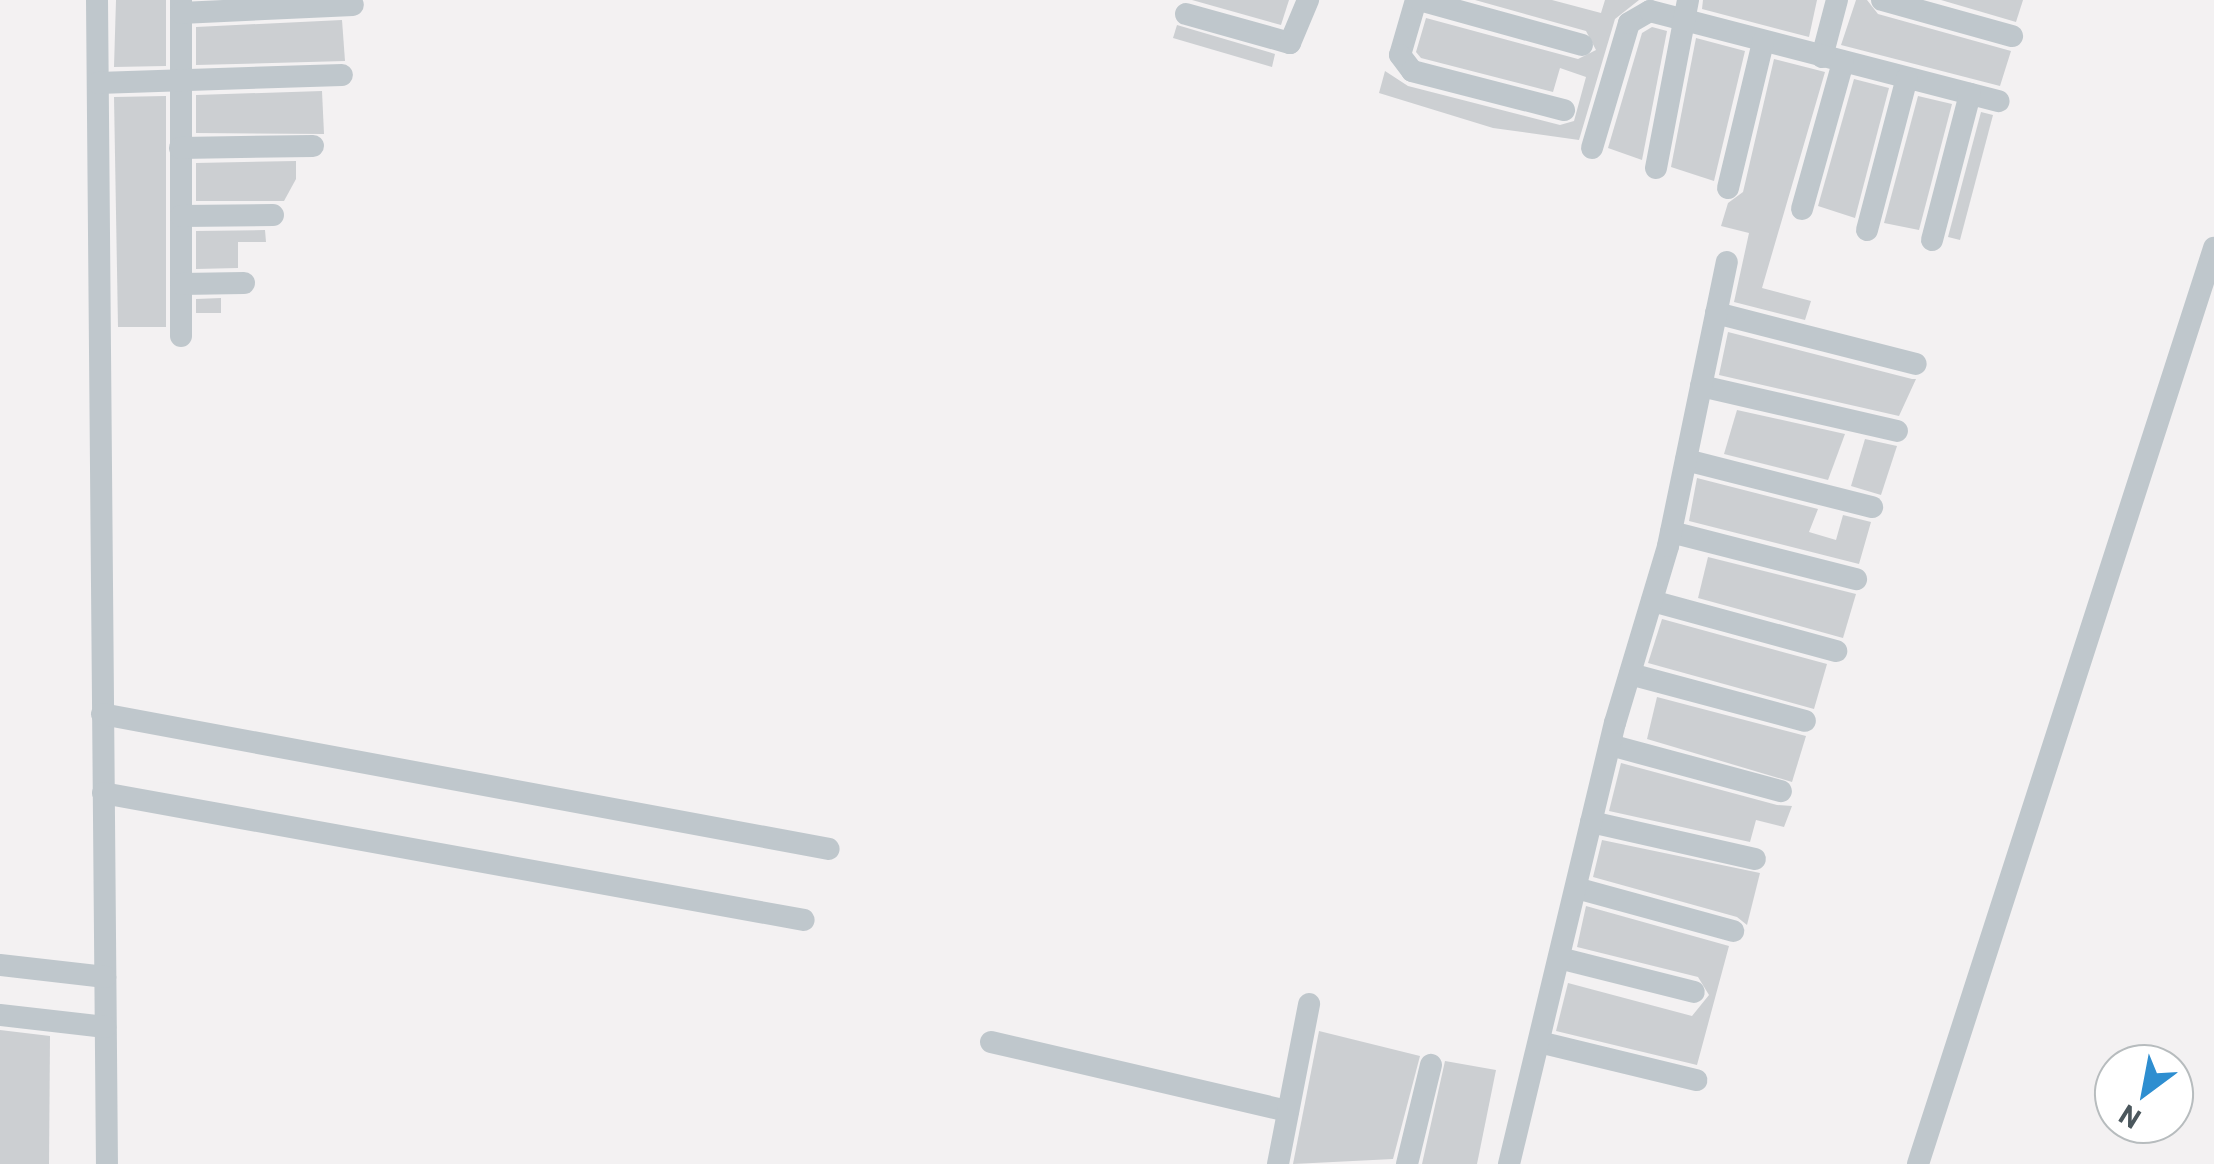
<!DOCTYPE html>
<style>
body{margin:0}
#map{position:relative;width:2214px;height:1164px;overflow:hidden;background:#f3f1f2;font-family:Barlow,sans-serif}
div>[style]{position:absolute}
.building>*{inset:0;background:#cccfd2}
.minor>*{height:22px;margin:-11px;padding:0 11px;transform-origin:11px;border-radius:11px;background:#bfc7cc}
span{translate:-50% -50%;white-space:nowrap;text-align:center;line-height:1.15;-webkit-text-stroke:8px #fff;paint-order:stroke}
.north{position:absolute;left:2094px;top:1044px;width:100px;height:100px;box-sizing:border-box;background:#fff;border:2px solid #b7bcbe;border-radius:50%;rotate:212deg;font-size:28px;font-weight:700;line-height:40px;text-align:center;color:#4b575d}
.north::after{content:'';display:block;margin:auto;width:35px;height:45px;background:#2e8ed0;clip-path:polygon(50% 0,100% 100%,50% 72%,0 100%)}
</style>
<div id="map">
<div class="building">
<i style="clip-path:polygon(116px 0,166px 0,166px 66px,114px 67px)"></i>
<i style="clip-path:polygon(1192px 0,1289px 0,1281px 25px)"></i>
<i style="clip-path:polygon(1475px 0,1552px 0,1601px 13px,1605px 0,1639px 0,1615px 19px,1579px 140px,1493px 128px,1379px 93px,1385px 71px,1408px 86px,1560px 125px,1574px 121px,1586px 77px,1560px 68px,1553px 92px,1421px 58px,1416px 52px,1426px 18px,1578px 59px,1596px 50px,1586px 31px)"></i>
<i style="clip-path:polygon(1703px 0,1817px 0,1809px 37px,1702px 9px)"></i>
<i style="clip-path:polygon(1856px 0,1867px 0,1878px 14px,2011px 51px,2000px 86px,1841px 45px)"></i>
<i style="clip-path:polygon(1941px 0,2023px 0,2016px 22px)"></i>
<i style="clip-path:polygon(342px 20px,345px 61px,196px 65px,196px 27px)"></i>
<i style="clip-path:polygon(1177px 25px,1275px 54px,1272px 67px,1173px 38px)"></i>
<i style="clip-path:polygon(1652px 27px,1667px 31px,1642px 160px,1608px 148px,1642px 33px)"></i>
<i style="clip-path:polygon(1696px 38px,1745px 51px,1714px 181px,1671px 167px)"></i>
<i style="clip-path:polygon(1774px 59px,1825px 72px,1762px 288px,1811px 301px,1805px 320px,1734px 302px,1749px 233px,1721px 226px,1728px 203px,1743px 192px)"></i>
<i style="clip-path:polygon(1854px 79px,1889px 88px,1855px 218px,1818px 206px)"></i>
<i style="clip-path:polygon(322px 91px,324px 134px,196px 133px,196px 95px)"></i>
<i style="clip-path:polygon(166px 96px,166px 327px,118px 327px,114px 97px)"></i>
<i style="clip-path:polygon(1918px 96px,1952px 104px,1919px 230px,1884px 223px)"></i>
<i style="clip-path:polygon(1981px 112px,1993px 115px,1960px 240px,1948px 237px)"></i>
<i style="clip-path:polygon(296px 161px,296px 179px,284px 201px,196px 201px,196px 163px)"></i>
<i style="clip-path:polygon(265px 230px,266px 242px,238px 242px,238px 268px,196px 269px,196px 231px)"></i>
<i style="clip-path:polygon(221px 298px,221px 313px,196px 313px,196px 299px)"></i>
<i style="clip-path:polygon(1728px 332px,1912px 379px,1916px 379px,1899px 416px,1719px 375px)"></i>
<i style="clip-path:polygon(1737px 410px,1845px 434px,1828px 480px,1724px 454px)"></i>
<i style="clip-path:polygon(1865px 439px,1897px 446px,1881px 495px,1851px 486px)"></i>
<i style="clip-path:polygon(1697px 478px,1818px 509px,1809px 532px,1836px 540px,1843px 515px,1871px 522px,1859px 564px,1689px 521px)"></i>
<i style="clip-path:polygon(1708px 557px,1856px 594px,1843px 638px,1698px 598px)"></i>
<i style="clip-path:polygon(1662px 619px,1827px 664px,1814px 709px,1648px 663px)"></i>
<i style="clip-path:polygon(1657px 697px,1806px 736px,1792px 782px,1647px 739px)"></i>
<i style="clip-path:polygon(1621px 763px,1777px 805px,1792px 806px,1784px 827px,1756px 820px,1750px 842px,1609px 811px)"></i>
<i style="clip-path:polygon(1602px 840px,1760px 873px,1747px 925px,1737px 917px,1593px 877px)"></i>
<i style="clip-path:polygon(1586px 906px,1729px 946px,1697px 1065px,1556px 1031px,1568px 983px,1692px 1016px,1709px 995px,1698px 977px,1577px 947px)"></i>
<i style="clip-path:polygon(0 1030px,50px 1036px,49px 1164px,0 1164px)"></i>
<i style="clip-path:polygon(1319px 1031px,1420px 1056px,1393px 1159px,1293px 1164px)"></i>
<i style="clip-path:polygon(1445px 1061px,1496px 1070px,1477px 1164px,1422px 1164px)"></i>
</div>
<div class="minor">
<i style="left:97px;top:0;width:1164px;rotate:89.51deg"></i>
<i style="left:181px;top:0;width:336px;rotate:90deg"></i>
<i style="left:1416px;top:0;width:57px;rotate:106.2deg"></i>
<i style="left:1400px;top:55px;width:20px;rotate:53deg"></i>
<i style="left:1412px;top:71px;width:157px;rotate:14.4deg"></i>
<i style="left:1419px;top:0;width:169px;rotate:15.4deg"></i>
<i style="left:1882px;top:0;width:135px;rotate:15.5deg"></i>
<i style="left:181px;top:13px;width:172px;rotate:-2.7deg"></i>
<i style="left:1186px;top:14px;width:108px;rotate:15.6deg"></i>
<i style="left:1290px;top:43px;width:47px;rotate:-67.3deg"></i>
<i style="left:1822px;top:57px;width:59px;rotate:-75.3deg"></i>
<i style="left:98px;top:83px;width:244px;rotate:-1.9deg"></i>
<i style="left:180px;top:148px;width:133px;rotate:-0.9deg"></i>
<i style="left:1592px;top:148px;width:130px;rotate:-73.5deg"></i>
<i style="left:1629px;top:23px;width:24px;rotate:-30deg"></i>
<i style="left:1650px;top:11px;width:360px;rotate:14.5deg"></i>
<i style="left:1656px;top:168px;width:171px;rotate:-79.2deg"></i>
<i style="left:1728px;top:188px;width:150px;rotate:-76.5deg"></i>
<i style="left:1802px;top:209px;width:153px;rotate:-74.4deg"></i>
<i style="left:181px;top:216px;width:92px;rotate:-0.6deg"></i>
<i style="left:1867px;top:230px;width:157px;rotate:-75.3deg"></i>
<i style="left:1932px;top:240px;width:151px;rotate:-75.4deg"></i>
<i style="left:181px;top:284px;width:63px;rotate:-0.9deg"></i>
<i style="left:1716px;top:313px;width:206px;rotate:14.3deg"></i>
<i style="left:1701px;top:386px;width:201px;rotate:12.9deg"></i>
<i style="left:1686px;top:460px;width:192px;rotate:14.2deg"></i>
<i style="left:1671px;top:532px;width:191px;rotate:14.3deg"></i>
<i style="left:1652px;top:601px;width:191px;rotate:15.2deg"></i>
<i style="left:1630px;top:674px;width:181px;rotate:15deg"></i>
<i style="left:102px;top:714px;width:739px;rotate:10.52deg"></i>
<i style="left:1610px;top:745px;width:177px;rotate:15.1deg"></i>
<i style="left:103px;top:793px;width:712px;rotate:10.27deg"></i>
<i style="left:1591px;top:822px;width:168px;rotate:12.7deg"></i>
<i style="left:1576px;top:888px;width:163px;rotate:15.3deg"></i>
<i style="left:1559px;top:958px;width:139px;rotate:14.1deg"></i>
<i style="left:0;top:965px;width:106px;rotate:6.5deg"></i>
<i style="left:0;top:1015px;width:106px;rotate:6.5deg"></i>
<i style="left:991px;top:1042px;width:305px;rotate:13.1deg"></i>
<i style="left:1539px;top:1042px;width:162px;rotate:13.6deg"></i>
<i style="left:1278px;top:1164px;width:163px;rotate:-79deg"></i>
<i style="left:1407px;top:1164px;width:102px;rotate:-76.4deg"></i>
<i style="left:1509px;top:1164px;width:454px;rotate:-76.5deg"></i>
<i style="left:1615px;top:723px;width:185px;rotate:-73.3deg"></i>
<i style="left:1668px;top:546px;width:290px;rotate:-78.3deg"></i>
<i style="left:1918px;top:1164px;width:963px;rotate:-72.09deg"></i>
</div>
<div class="north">N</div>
</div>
